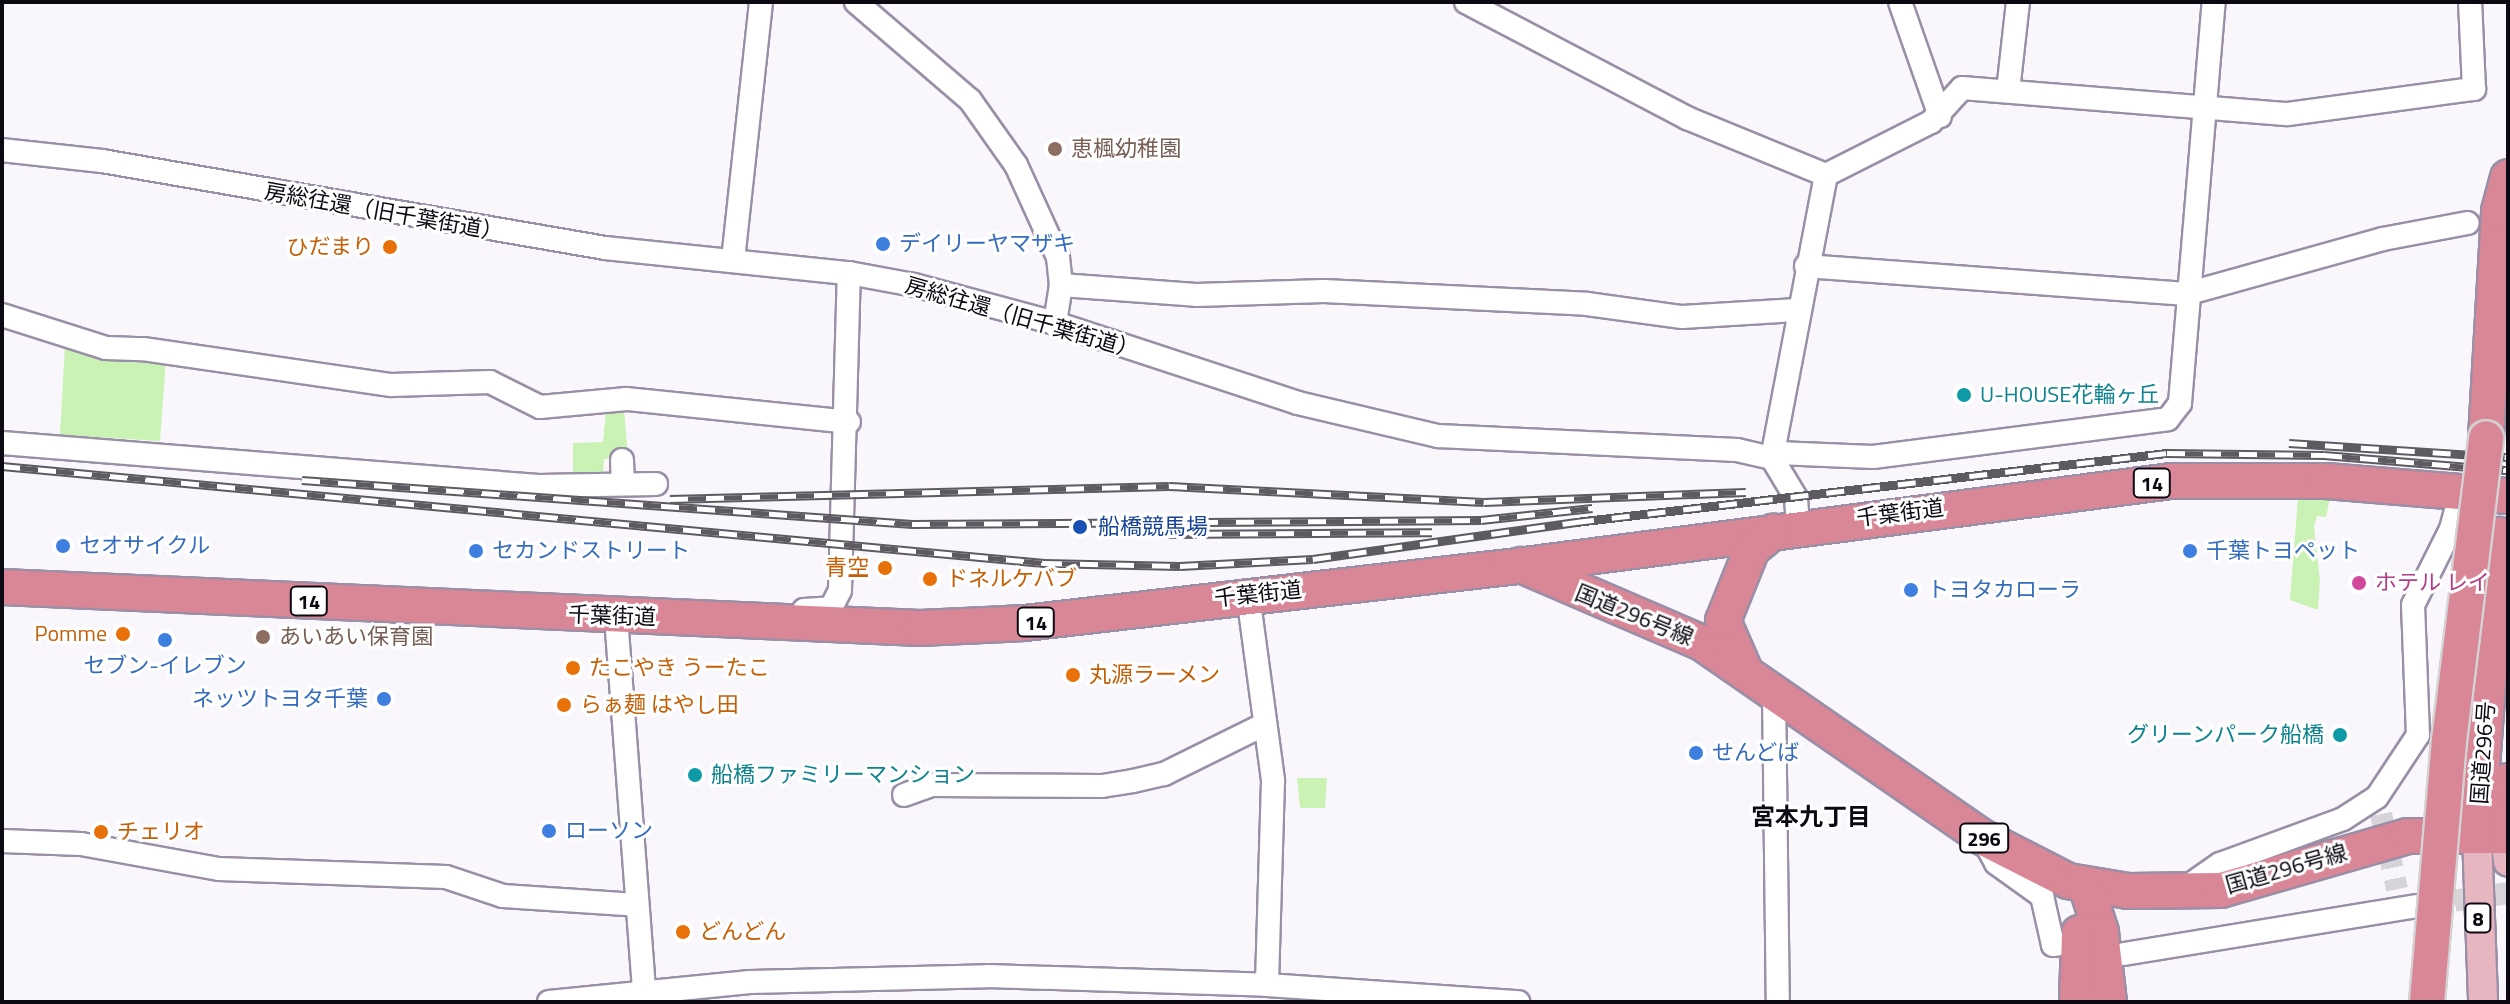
<!DOCTYPE html>
<meta charset="utf-8">
<style>
body{margin:0}
#map{position:relative;width:2510px;height:1004px;overflow:hidden;background:#f9f7fc;font-family:"Titillium Web","Noto Sans JP",sans-serif}
div>[style]{position:absolute}
.green>*{inset:0;background:#caf2b4}
.minor-tunnel>*{height:22px;margin-top:-11px;transform-origin:0;background:repeating-linear-gradient(90deg,#d6d3d9 0 22px,transparent 0 33px)}
.roads{filter:drop-shadow(2px 0 #998fa6) drop-shadow(-2px 0 #998fa6) drop-shadow(0 2px #998fa6) drop-shadow(0 -2px #998fa6)}
.minor>*{height:22px;margin:-11px;padding:0 11px;transform-origin:11px;border-radius:11px;background:#fff}
.major>*{height:28px;margin:-14px;padding:0 14px;transform-origin:14px;border-radius:14px;background:#e8b6c1}
.highway>*{height:34px;margin:-17px;padding:0 17px;transform-origin:17px;border-radius:17px;background:#d98697}
.rail>*{height:9px;margin-top:-4.5px;transform-origin:0;background:repeating-linear-gradient(90deg,#fff 0 18px,#5d5a61 0 36px);box-sizing:border-box;border-block:2px solid #5d5a61}
.bridges{filter:drop-shadow(2px 0 #d3d3d4) drop-shadow(-2px 0 #d3d3d4) drop-shadow(0 2px #d3d3d4) drop-shadow(0 -2px #d3d3d4)}
.highway-bridge>*{height:34px;margin:-17px;padding:0 17px;transform-origin:17px;border-radius:17px;background:#d98697}
.dots>*{width:22px;height:22px;translate:-50% -50%;box-sizing:border-box;border:4px solid #fff;border-radius:50%}
span{translate:-50% -50%;white-space:nowrap;text-align:center;line-height:1.15;-webkit-text-stroke:6px #fff;paint-order:stroke}
.shield-label span{padding:2px 6px;background:#fff;border:2px solid;border-radius:6px;-webkit-text-stroke-width:0}
.shield-label{font-size:20px;color:#0d0912;font-weight:700}
.education-label{font-size:22px;color:#785e54}
.left{translate:0 -50%;text-align:left}
.street-label{font-size:22px;color:#0d0912}
.shop-label{font-size:22px;color:#366cbe}
.right{translate:-100% -50%;text-align:right}
.food-label{font-size:22px;color:#c56008}
.culture-label{font-size:22px;color:#0d838f}
.transit-label{font-size:22px;color:#164399}
.hotel-label{font-size:22px;color:#b23c85}
.neighbourhood-label{font-size:24px;color:#0d0912;font-weight:700}
.frame{position:absolute;inset:0;border:4px solid #0d0912;pointer-events:none}
</style>
<div id="map">
<div class="green">
<i style="clip-path:polygon(65px 343px,166px 359px,160px 441px,60px 435px)"></i>
<i style="clip-path:polygon(624px 410px,628px 456px,604px 459px,603px 476px,573px 477px,573px 443px,603px 442px,606px 412px)"></i>
<i style="clip-path:polygon(2298px 497px,2330px 498px,2326px 517px,2317px 516px,2314px 527px,2320px 581px,2318px 610px,2290px 600px)"></i>
<i style="clip-path:polygon(1297px 778px,1327px 778px,1325px 808px,1300px 808px)"></i>
</div>
<div class="minor-tunnel">
<i style="left:2381px;top:814px;width:77px;rotate:78deg"></i>
<i style="left:2422px;top:905px;width:87px;rotate:-7.9deg"></i>
</div>
<div class="roads">
<div class="minor">
<i style="left:856px;top:2px;width:150px;rotate:40.7deg"></i>
<i style="left:970px;top:100px;width:80px;rotate:54.7deg"></i>
<i style="left:1016px;top:165px;width:101px;rotate:65.5deg"></i>
<i style="left:1058px;top:257px;width:28px;rotate:84deg"></i>
<i style="left:1061px;top:285px;width:38px;rotate:99deg"></i>
<i style="left:1466px;top:2px;width:250px;rotate:27.7deg"></i>
<i style="left:1687px;top:118px;width:150px;rotate:22.3deg"></i>
<i style="left:1900px;top:2px;width:121px;rotate:70.7deg"></i>
<i style="left:2008px;top:91px;width:90px;rotate:-83.6deg"></i>
<i style="left:2px;top:150px;width:101px;rotate:6.3deg"></i>
<i style="left:102px;top:161px;width:510px;rotate:9.81deg"></i>
<i style="left:605px;top:248px;width:245px;rotate:5.9deg"></i>
<i style="left:849px;top:273px;width:66px;rotate:10.5deg"></i>
<i style="left:914px;top:285px;width:146px;rotate:15.1deg"></i>
<i style="left:1055px;top:323px;width:256px;rotate:18.2deg"></i>
<i style="left:1298px;top:403px;width:144px;rotate:13.3deg"></i>
<i style="left:1438px;top:436px;width:299px;rotate:2.7deg"></i>
<i style="left:1737px;top:450px;width:36px;rotate:13deg"></i>
<i style="left:1772px;top:458px;width:47px;rotate:59deg"></i>
<i style="left:1796px;top:498px;width:29px;rotate:86deg"></i>
<i style="left:733px;top:260px;width:260px;rotate:-83.8deg"></i>
<i style="left:1806px;top:266px;width:381px;rotate:4.2deg"></i>
<i style="left:2186px;top:294px;width:205px;rotate:-15.6deg"></i>
<i style="left:2383px;top:239px;width:86px;rotate:-10.7deg"></i>
<i style="left:1061px;top:285px;width:135px;rotate:4.2deg"></i>
<i style="left:1196px;top:295px;width:128px;rotate:-1.8deg"></i>
<i style="left:1324px;top:291px;width:263px;rotate:2.8deg"></i>
<i style="left:1587px;top:304px;width:96px;rotate:7.8deg"></i>
<i style="left:1682px;top:317px;width:115px;rotate:-3.5deg"></i>
<i style="left:2px;top:315px;width:109px;rotate:17.6deg"></i>
<i style="left:106px;top:348px;width:37px;rotate:2deg"></i>
<i style="left:143px;top:349px;width:251px;rotate:8.3deg"></i>
<i style="left:391px;top:385px;width:99px;rotate:-1.7deg"></i>
<i style="left:490px;top:382px;width:56px;rotate:26.6deg"></i>
<i style="left:540px;top:407px;width:87px;rotate:-5.3deg"></i>
<i style="left:627px;top:399px;width:223px;rotate:5.9deg"></i>
<i style="left:2px;top:443px;width:538px;rotate:4.59deg"></i>
<i style="left:538px;top:486px;width:118px;rotate:-1deg"></i>
<i style="left:1777px;top:453px;width:96px;rotate:2.4deg"></i>
<i style="left:1873px;top:457px;width:297px;rotate:-7.3deg"></i>
<i style="left:2168px;top:419px;width:20px;rotate:-53deg"></i>
<i style="left:2180px;top:403px;width:402px;rotate:-85.2deg"></i>
<i style="left:1772px;top:458px;width:288px;rotate:-79.2deg"></i>
<i style="left:1826px;top:175px;width:118px;rotate:-26.8deg"></i>
<i style="left:1931px;top:122px;width:46px;rotate:-47.6deg"></i>
<i style="left:1962px;top:88px;width:327px;rotate:4.6deg"></i>
<i style="left:2288px;top:114px;width:188px;rotate:-7.7deg"></i>
<i style="left:2474px;top:89px;width:87px;rotate:-92.6deg"></i>
<i style="left:622px;top:460px;width:24px;rotate:88deg"></i>
<i style="left:1248px;top:595px;width:188px;rotate:82.3deg"></i>
<i style="left:1273px;top:781px;width:204px;rotate:91.7deg"></i>
<i style="left:804px;top:610px;width:27px;rotate:-4deg"></i>
<i style="left:831px;top:608px;width:20px;rotate:-63deg"></i>
<i style="left:840px;top:590px;width:317px;rotate:-88.4deg"></i>
<i style="left:616px;top:617px;width:386px;rotate:85.7deg"></i>
<i style="left:1774px;top:691px;width:311px;rotate:89.3deg"></i>
<i style="left:904px;top:795px;width:29px;rotate:-20deg"></i>
<i style="left:931px;top:785px;width:171px;rotate:0.3deg"></i>
<i style="left:1102px;top:786px;width:31px;rotate:-9deg"></i>
<i style="left:1133px;top:781px;width:32px;rotate:-13deg"></i>
<i style="left:1164px;top:774px;width:110px;rotate:-26.3deg"></i>
<i style="left:2px;top:841px;width:79px;rotate:2.2deg"></i>
<i style="left:81px;top:844px;width:140px;rotate:10.3deg"></i>
<i style="left:219px;top:869px;width:227px;rotate:2deg"></i>
<i style="left:446px;top:877px;width:60px;rotate:18.4deg"></i>
<i style="left:503px;top:896px;width:134px;rotate:3.8deg"></i>
<i style="left:1984px;top:841px;width:25px;rotate:61deg"></i>
<i style="left:1996px;top:863px;width:57px;rotate:35.7deg"></i>
<i style="left:2042px;top:896px;width:50px;rotate:77.3deg"></i>
<i style="left:2053px;top:945px;width:7px;rotate:-8deg"></i>
<i style="left:2184px;top:889px;width:44px;rotate:-34.8deg"></i>
<i style="left:2220px;top:864px;width:131px;rotate:-20.1deg"></i>
<i style="left:2343px;top:819px;width:40px;rotate:-32.9deg"></i>
<i style="left:2377px;top:797px;width:74px;rotate:-56.5deg"></i>
<i style="left:2418px;top:735px;width:130px;rotate:-92.2deg"></i>
<i style="left:2413px;top:605px;width:85px;rotate:-63.4deg"></i>
<i style="left:2451px;top:529px;width:38px;rotate:-75deg"></i>
<i style="left:2124px;top:954px;width:296px;rotate:-9.3deg"></i>
<i style="left:549px;top:1002px;width:202px;rotate:-5.7deg"></i>
<i style="left:750px;top:982px;width:238px;rotate:-1.4deg"></i>
<i style="left:988px;top:976px;width:279px;rotate:1.8deg"></i>
<i style="left:1267px;top:985px;width:252px;rotate:3.9deg"></i>
</div>
<div class="major">
<i style="left:2477px;top:835px;width:167px;rotate:87.9deg"></i>
<i style="left:2505px;top:836px;width:26px;rotate:83deg"></i>
</div>
<div class="highway">
<i style="left:2486px;top:438px;width:227px;rotate:-86.7deg"></i>
<i style="left:2499px;top:211px;width:35px;rotate:-75deg"></i>
<i style="left:1521px;top:565px;width:197px;rotate:23.3deg"></i>
<i style="left:1702px;top:643px;width:341px;rotate:34.7deg"></i>
<i style="left:1982px;top:837px;width:97px;rotate:27.1deg"></i>
<i style="left:2068px;top:881px;width:61px;rotate:9.5deg"></i>
<i style="left:2128px;top:891px;width:93px;rotate:-0.6deg"></i>
<i style="left:2221px;top:890px;width:195px;rotate:-16.1deg"></i>
<i style="left:2408px;top:836px;width:97px"></i>
<i style="left:2505px;top:836px;width:55px;rotate:-86.9deg"></i>
<i style="left:2px;top:587px;width:919px;rotate:2.56deg"></i>
<i style="left:920px;top:628px;width:105px;rotate:-2.7deg"></i>
<i style="left:1025px;top:623px;width:488px;rotate:-6.6deg"></i>
<i style="left:1510px;top:567px;width:667px;rotate:-7.41deg"></i>
<i style="left:2171px;top:481px;width:155px"></i>
<i style="left:2326px;top:481px;width:183px;rotate:4.7deg"></i>
<i style="left:1745px;top:671px;width:55px;rotate:-113.7deg"></i>
<i style="left:1723px;top:621px;width:78px;rotate:-68.1deg"></i>
<i style="left:1752px;top:549px;width:28px;rotate:-39deg"></i>
<i style="left:2477px;top:835px;width:301px;rotate:-85.8deg"></i>
<i style="left:2086px;top:885px;width:49px;rotate:72.3deg"></i>
<i style="left:2101px;top:932px;width:70px;rotate:83.5deg"></i>
<i style="left:2077px;top:1002px;width:69px;rotate:-88.3deg"></i>
</div>
</div>
<div class="rail">
<i style="left:2289px;top:443px;width:219px;rotate:3.7deg"></i>
<i style="left:2px;top:466px;width:1047px;rotate:5.32deg"></i>
<i style="left:1044px;top:563px;width:136px;rotate:1.3deg"></i>
<i style="left:1180px;top:566px;width:133px;rotate:-3deg"></i>
<i style="left:1313px;top:559px;width:266px;rotate:-8deg"></i>
<i style="left:1576px;top:522px;width:595px;rotate:-6.66deg"></i>
<i style="left:2167px;top:453px;width:157px;rotate:0.7deg"></i>
<i style="left:2324px;top:455px;width:185px;rotate:4.7deg"></i>
<i style="left:302px;top:480px;width:612px;rotate:4.13deg"></i>
<i style="left:912px;top:524px;width:569px;rotate:-0.4deg"></i>
<i style="left:1481px;top:520px;width:112px;rotate:-6.2deg"></i>
<i style="left:670px;top:499px;width:499px;rotate:-1.5deg"></i>
<i style="left:1169px;top:486px;width:315px;rotate:2.9deg"></i>
<i style="left:1484px;top:502px;width:262px;rotate:-2.2deg"></i>
<i style="left:1168px;top:534px;width:264px;rotate:-0.4deg"></i>
</div>
<div class="bridges">
<div class="highway-bridge">
<i style="left:2427px;top:1002px;width:262px;rotate:-85.2deg"></i>
<i style="left:2449px;top:741px;width:305px;rotate:-83deg"></i>
</div>
</div>
<div class="dots">
<i style="left:1055px;top:149px;background:#8d6e63"></i>
<i style="left:883px;top:244px;background:#3f7fe0"></i>
<i style="left:390px;top:247px;background:#e8710a"></i>
<i style="left:1964px;top:395px;background:#0f9aa8"></i>
<i style="left:1080px;top:527px;background:#1a4fb4"></i>
<i style="left:63px;top:546px;background:#3f7fe0"></i>
<i style="left:476px;top:551px;background:#3f7fe0"></i>
<i style="left:2190px;top:551px;background:#3f7fe0"></i>
<i style="left:885px;top:568px;background:#e8710a"></i>
<i style="left:930px;top:579px;background:#e8710a"></i>
<i style="left:2359px;top:583px;background:#d1479c"></i>
<i style="left:1911px;top:590px;background:#3f7fe0"></i>
<i style="left:123px;top:634px;background:#e8710a"></i>
<i style="left:263px;top:637px;background:#8d6e63"></i>
<i style="left:165px;top:640px;background:#3f7fe0"></i>
<i style="left:573px;top:668px;background:#e8710a"></i>
<i style="left:1073px;top:675px;background:#e8710a"></i>
<i style="left:384px;top:699px;background:#3f7fe0"></i>
<i style="left:564px;top:705px;background:#e8710a"></i>
<i style="left:2340px;top:735px;background:#0f9aa8"></i>
<i style="left:1696px;top:753px;background:#3f7fe0"></i>
<i style="left:695px;top:775px;background:#0f9aa8"></i>
<i style="left:549px;top:831px;background:#3f7fe0"></i>
<i style="left:101px;top:832px;background:#e8710a"></i>
<i style="left:683px;top:932px;background:#e8710a"></i>
</div>
<div class="shield-label">
<span style="left:2152px;top:483px">14</span>
<span style="left:309px;top:601px">14</span>
<span style="left:1036px;top:622px">14</span>
<span style="left:1984px;top:838px">296</span>
<span style="left:2478px;top:918px">8</span>
</div>
<div class="education-label">
<span class="left" style="left:1071px;top:149px">恵楓幼稚園</span>
<span class="left" style="left:279px;top:637px">あいあい保育園</span>
</div>
<div class="street-label">
<span style="left:384px;top:212px;rotate:10deg">房総往還（旧千葉街道）</span>
<span style="left:1022px;top:318px;rotate:16deg">房総往還（旧千葉街道）</span>
<span style="left:1900px;top:513px;rotate:-7deg">千葉街道</span>
<span style="left:1258px;top:594px;rotate:-6deg">千葉街道</span>
<span style="left:1634px;top:615px;rotate:22deg">国道296号線</span>
<span style="left:612px;top:616px;rotate:2deg">千葉街道</span>
<span style="left:2483px;top:753px;rotate:-86deg">国道296号</span>
<span style="left:2286px;top:869px;rotate:-16deg">国道296号線</span>
</div>
<div class="shop-label">
<span class="left" style="left:899px;top:244px">デイリーヤマザキ</span>
<span class="left" style="left:79px;top:546px">セオサイクル</span>
<span class="left" style="left:492px;top:551px">セカンドストリート</span>
<span class="left" style="left:2206px;top:551px">千葉トヨペット</span>
<span class="left" style="left:1927px;top:590px">トヨタカローラ</span>
<span style="left:165px;top:666px">セブン-イレブン</span>
<span class="right" style="left:368px;top:699px">ネッツトヨタ千葉</span>
<span class="left" style="left:1712px;top:753px">せんどば</span>
<span class="left" style="left:565px;top:831px">ローソン</span>
</div>
<div class="food-label">
<span class="right" style="left:374px;top:247px">ひだまり</span>
<span class="right" style="left:869px;top:568px">青空</span>
<span class="left" style="left:946px;top:579px">ドネルケバブ</span>
<span class="right" style="left:107px;top:634px">Pomme</span>
<span class="left" style="left:589px;top:668px">たこやき うーたこ</span>
<span class="left" style="left:1089px;top:675px">丸源ラーメン</span>
<span class="left" style="left:580px;top:705px">らぁ麺 はやし田</span>
<span class="left" style="left:117px;top:832px">チェリオ</span>
<span class="left" style="left:699px;top:932px">どんどん</span>
</div>
<div class="culture-label">
<span class="left" style="left:1980px;top:395px">U-HOUSE花輪ヶ丘</span>
<span class="right" style="left:2324px;top:735px">グリーンパーク船橋</span>
<span class="left" style="left:711px;top:775px">船橋ファミリーマンション</span>
</div>
<div class="transit-label">
<span class="left" style="left:1098px;top:527px">船橋競馬場</span>
</div>
<div class="hotel-label">
<span class="left" style="left:2375px;top:583px">ホテル レイ</span>
</div>
<div class="neighbourhood-label">
<span style="left:1811px;top:817px">宮本九丁目</span>
</div>
<div class="frame"></div>
</div>
